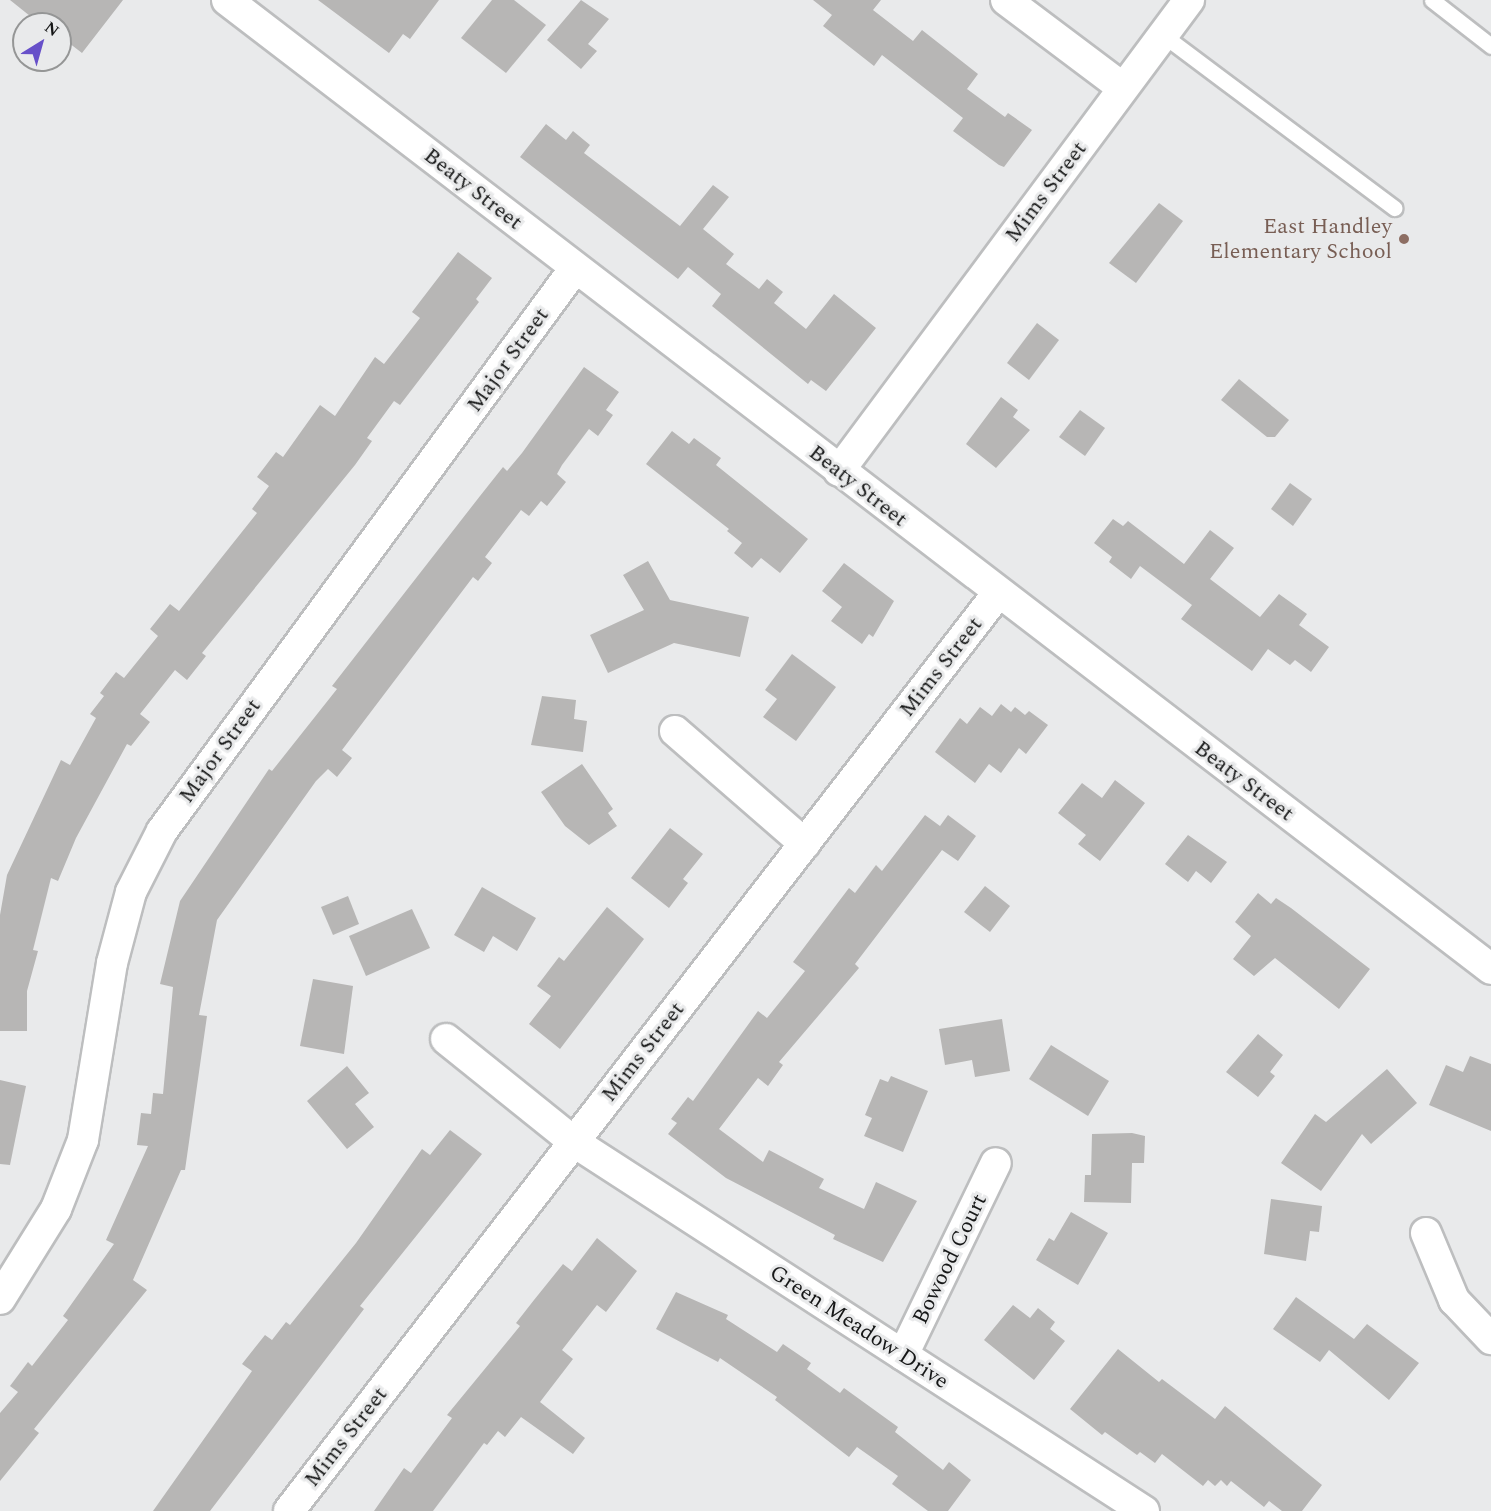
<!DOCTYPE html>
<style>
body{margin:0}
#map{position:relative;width:1491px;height:1511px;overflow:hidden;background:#e9eaeb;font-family:Spectral,serif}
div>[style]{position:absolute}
.building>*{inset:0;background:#b7b6b5}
.roads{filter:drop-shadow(2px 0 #bdbebf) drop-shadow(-2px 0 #bdbebf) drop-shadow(0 2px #bdbebf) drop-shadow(0 -2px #bdbebf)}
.lane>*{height:15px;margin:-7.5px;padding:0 7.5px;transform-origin:7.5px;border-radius:7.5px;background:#fff}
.street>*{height:30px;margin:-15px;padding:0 15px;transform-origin:15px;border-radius:15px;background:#fff}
.dots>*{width:16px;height:16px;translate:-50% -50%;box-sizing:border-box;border:3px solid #e9eaeb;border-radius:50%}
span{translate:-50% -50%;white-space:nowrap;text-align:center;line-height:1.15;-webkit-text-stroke:6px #e9eaeb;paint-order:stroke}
.street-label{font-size:22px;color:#161717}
.education-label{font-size:22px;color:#785e54}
.right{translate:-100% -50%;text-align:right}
.north{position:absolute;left:12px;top:12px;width:60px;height:60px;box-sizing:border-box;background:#e9eaeb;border:2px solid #959696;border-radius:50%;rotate:37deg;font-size:16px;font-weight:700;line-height:24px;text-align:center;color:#161717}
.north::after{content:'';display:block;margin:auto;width:21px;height:27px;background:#6750c9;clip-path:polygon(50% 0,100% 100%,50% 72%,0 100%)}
</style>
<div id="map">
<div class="building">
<i style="clip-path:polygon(10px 0,123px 0,82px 53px,60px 36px,60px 24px,40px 24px)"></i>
<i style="clip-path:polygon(318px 0,439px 0,410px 39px,403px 34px,389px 53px)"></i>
<i style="clip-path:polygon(492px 0,514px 0,546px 25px,506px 73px,461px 38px)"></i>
<i style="clip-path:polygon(581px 0,609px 19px,588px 44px,597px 51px,581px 69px,547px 40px)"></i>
<i style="clip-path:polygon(813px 0,881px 0,873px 10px,913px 41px,922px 30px,978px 74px,967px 89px,1005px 117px,1008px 113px,1032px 130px,1004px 167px,999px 165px,953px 131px,963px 118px,882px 55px,874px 66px,823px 26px,832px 15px)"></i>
<i style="clip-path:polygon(546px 124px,566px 140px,573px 131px,590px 145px,584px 153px,680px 226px,713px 185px,729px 197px,703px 229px,734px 254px,726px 264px,759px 289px,767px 279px,783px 292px,774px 303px,806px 329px,834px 294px,876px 328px,826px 391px,811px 380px,808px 384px,712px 306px,721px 294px,688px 267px,678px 279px,520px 157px)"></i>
<i style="clip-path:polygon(1159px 203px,1183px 221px,1136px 283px,1109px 263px)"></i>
<i style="clip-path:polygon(458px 252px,492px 278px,476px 299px,479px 302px,400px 405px,394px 401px,367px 438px,372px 441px,355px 465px,202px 653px,206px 656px,187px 680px,175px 670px,140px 714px,150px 722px,131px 746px,127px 744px,76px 838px,58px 881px,51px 878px,33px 950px,38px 951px,27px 991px,27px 1031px,0 1031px,0 915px,7px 875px,61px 760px,70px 765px,96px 718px,90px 714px,104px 696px,100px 693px,116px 672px,124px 678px,158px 636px,150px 629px,170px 604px,179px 611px,257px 513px,252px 509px,269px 486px,257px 477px,276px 452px,283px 457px,320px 405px,335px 416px,375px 357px,384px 364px,420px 318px,412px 312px)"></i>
<i style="clip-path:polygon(1037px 323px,1059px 340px,1029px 380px,1007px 363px)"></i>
<i style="clip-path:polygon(584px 367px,619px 392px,606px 410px,613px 415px,598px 436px,589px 429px,562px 465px,557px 474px,566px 482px,547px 506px,541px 501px,529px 516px,521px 510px,485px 557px,492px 563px,478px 581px,473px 577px,342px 750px,352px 758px,337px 777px,328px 769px,316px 781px,217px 920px,199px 1015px,207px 1016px,185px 1170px,181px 1170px,133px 1280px,147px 1290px,34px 1429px,39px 1433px,0 1481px,0 1413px,18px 1392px,10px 1386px,28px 1362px,32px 1366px,68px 1320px,63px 1316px,114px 1244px,106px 1240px,148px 1146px,137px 1145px,141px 1113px,151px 1114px,153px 1093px,163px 1094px,173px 987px,160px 984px,180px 901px,269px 769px,272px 771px,337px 689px,332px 686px,480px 496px,503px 467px,507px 471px,522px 453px)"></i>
<i style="clip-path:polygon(1239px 379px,1289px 420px,1275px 437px,1267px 437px,1221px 400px)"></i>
<i style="clip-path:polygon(1001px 397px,1018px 410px,1013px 417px,1030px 430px,996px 468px,966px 444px)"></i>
<i style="clip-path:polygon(1080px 410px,1105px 428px,1085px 456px,1059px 437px)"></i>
<i style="clip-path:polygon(672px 431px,689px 444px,694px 438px,721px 458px,716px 465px,808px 539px,780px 573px,761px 558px,752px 568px,734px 553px,742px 543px,727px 531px,729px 529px,646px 464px)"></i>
<i style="clip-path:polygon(1290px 483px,1312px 499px,1293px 526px,1271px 509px)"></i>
<i style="clip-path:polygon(1113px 519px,1123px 526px,1128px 521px,1184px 564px,1210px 530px,1234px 548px,1210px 579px,1260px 617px,1279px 594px,1307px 614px,1299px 625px,1329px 647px,1311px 672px,1295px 660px,1290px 665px,1268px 649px,1252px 671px,1181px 619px,1192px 605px,1140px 566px,1131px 579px,1109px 562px,1112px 557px,1094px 543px)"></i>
<i style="clip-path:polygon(648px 561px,670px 600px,749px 617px,740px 657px,674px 643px,608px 673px,590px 635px,644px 610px,623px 575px)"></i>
<i style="clip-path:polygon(844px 563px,894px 601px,873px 637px,869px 634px,862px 644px,831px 621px,842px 607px,822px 591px)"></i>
<i style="clip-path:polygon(792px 654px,836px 687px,796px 741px,763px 717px,777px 699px,765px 690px)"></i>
<i style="clip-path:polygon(542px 696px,576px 700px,574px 719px,587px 721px,583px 752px,531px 745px)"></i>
<i style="clip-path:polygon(1001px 704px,1011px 712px,1015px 707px,1025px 715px,1029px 711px,1048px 725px,1026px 754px,1019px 748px,1001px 773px,989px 764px,975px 783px,935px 752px,960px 718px,967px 724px,980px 707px,992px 716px)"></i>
<i style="clip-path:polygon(582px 764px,613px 809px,608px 813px,617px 826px,589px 845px,565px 826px,541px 792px)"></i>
<i style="clip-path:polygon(1115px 780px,1145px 803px,1100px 861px,1078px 844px,1086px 835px,1058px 813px,1082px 783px,1102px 798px)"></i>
<i style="clip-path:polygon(925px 815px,940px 826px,948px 815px,976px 836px,958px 861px,942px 850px,855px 964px,859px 968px,779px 1062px,783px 1065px,768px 1086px,758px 1078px,719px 1129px,763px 1162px,769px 1150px,824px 1179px,819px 1188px,864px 1209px,876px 1182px,917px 1201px,883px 1262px,833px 1239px,835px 1235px,726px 1178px,668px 1134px,677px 1123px,671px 1119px,688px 1097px,693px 1101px,758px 1011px,767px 1018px,805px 971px,793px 962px,849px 888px,855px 893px,876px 865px,882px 871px)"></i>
<i style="clip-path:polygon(670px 828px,703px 854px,683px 879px,688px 883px,669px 908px,631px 878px)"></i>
<i style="clip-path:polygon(1188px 835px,1227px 862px,1211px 883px,1196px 871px,1188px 882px,1165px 864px)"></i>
<i style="clip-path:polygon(985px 886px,1010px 906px,990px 932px,964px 912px)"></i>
<i style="clip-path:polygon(482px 887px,536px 918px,517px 951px,493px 936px,484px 952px,454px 935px)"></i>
<i style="clip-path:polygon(1258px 893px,1271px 904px,1276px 898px,1291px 908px,1370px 969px,1339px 1009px,1275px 958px,1254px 976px,1233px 959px,1251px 936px,1235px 922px)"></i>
<i style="clip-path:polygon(348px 896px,359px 924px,333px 935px,321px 907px)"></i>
<i style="clip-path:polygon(607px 907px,644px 939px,560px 1049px,529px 1024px,551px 996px,537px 986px,559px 957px,564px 961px)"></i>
<i style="clip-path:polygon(412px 909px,430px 948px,366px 976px,349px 936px)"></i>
<i style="clip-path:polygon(313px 979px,353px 986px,344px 1054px,300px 1046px)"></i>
<i style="clip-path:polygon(1002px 1019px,1010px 1071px,975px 1077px,972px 1060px,945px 1065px,939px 1029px)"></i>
<i style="clip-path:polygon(1258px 1034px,1283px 1055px,1270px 1072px,1275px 1076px,1258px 1097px,1226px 1072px)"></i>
<i style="clip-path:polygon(1051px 1045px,1109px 1081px,1088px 1116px,1029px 1079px)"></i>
<i style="clip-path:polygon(1470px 1056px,1491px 1064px,1491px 1131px,1429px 1105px,1446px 1065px,1463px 1072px)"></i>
<i style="clip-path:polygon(347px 1066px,369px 1093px,355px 1104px,374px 1127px,347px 1149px,307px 1101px)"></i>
<i style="clip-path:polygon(1387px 1069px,1417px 1103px,1371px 1144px,1362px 1134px,1321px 1191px,1281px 1163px,1315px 1114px,1326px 1122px)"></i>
<i style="clip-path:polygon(891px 1076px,928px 1091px,903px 1152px,864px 1136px,872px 1118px,865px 1115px,880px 1079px,888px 1082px)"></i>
<i style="clip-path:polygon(0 1080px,26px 1086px,10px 1165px,0 1164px)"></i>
<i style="clip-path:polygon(450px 1130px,482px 1154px,360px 1306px,364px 1309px,210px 1511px,153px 1511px,252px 1371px,242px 1364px,265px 1335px,272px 1340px,286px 1322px,290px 1325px,356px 1243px,422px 1149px,430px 1155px)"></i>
<i style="clip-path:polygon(1132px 1133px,1145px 1136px,1144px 1163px,1132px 1163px,1131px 1203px,1084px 1202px,1085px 1175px,1091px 1175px,1092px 1134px)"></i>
<i style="clip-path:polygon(1271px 1199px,1322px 1206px,1319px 1232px,1310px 1231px,1306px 1261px,1264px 1254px)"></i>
<i style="clip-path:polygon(1071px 1212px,1108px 1233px,1078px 1285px,1036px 1260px,1049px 1238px,1054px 1241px)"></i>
<i style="clip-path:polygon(597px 1238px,637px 1271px,606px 1312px,597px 1305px,562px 1350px,573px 1359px,540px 1402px,585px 1438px,573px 1454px,521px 1417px,505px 1437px,498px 1431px,487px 1445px,484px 1443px,433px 1511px,374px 1511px,404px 1468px,411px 1473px,452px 1418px,447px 1415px,520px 1326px,516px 1323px,534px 1300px,563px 1264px,572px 1271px)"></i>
<i style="clip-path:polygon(676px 1292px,728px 1315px,726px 1319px,777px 1352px,783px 1344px,811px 1363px,807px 1369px,840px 1393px,844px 1388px,898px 1427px,895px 1432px,943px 1470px,949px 1462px,971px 1480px,948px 1511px,928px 1511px,892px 1484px,898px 1476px,857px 1447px,849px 1457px,775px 1400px,777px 1397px,720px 1358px,718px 1362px,656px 1329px)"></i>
<i style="clip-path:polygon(1296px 1297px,1354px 1339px,1367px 1324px,1419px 1363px,1389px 1400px,1329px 1350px,1320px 1362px,1273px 1329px)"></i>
<i style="clip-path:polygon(1013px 1305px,1030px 1318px,1038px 1308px,1055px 1322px,1050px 1329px,1065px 1341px,1034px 1380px,984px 1340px)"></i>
<i style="clip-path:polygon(1118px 1349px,1159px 1382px,1162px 1379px,1215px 1419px,1225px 1406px,1322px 1485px,1302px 1511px,1282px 1511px,1269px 1501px,1264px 1507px,1231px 1481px,1227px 1486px,1221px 1480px,1215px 1486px,1208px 1480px,1203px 1486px,1162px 1454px,1155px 1463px,1140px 1452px,1137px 1455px,1105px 1432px,1102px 1435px,1070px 1409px)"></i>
</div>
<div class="roads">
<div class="lane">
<i style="left:1432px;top:0;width:75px;rotate:37.9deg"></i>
<i style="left:1163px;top:35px;width:289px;rotate:36.8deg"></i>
</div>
<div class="street">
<i style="left:227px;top:0;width:1593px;rotate:37.47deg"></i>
<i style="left:1006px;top:0;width:146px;rotate:36.9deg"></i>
<i style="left:839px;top:471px;width:587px;rotate:-53.38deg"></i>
<i style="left:675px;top:731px;width:172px;rotate:41deg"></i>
<i style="left:446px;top:1039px;width:164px;rotate:38.8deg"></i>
<i style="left:574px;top:1142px;width:679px;rotate:32.92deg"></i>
<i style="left:1426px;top:1233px;width:73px;rotate:67.3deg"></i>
<i style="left:1454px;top:1300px;width:54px;rotate:46.5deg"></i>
<i style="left:0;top:1299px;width:106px;rotate:-58.1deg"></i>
<i style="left:56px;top:1209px;width:74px;rotate:-68.6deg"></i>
<i style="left:83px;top:1140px;width:179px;rotate:-80.7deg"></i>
<i style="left:112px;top:963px;width:73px;rotate:-75deg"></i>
<i style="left:131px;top:892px;width:68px;rotate:-63.1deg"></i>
<i style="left:162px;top:831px;width:698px;rotate:-53.74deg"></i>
<i style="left:903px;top:1355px;width:213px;rotate:-64.2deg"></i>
<i style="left:289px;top:1511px;width:1160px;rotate:-52.32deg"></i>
</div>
</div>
<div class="dots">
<i style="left:1404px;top:239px;background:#8d6e63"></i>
</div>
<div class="street-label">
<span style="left:473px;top:189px;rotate:38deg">Beaty Street</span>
<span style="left:1046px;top:192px;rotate:-53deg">Mims Street</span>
<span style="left:508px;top:360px;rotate:-54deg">Major Street</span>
<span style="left:858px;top:486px;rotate:38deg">Beaty Street</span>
<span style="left:941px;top:667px;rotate:-52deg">Mims Street</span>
<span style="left:220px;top:751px;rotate:-54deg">Major Street</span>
<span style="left:1244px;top:781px;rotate:37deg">Beaty Street</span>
<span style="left:643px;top:1052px;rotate:-52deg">Mims Street</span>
<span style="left:950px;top:1259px;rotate:-64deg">Bowood Court</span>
<span style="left:859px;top:1327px;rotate:33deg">Green Meadow Drive</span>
<span style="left:346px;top:1437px;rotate:-52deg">Mims Street</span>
</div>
<div class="education-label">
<span class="right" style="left:1392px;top:239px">East Handley<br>Elementary School</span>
</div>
<div class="north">N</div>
</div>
